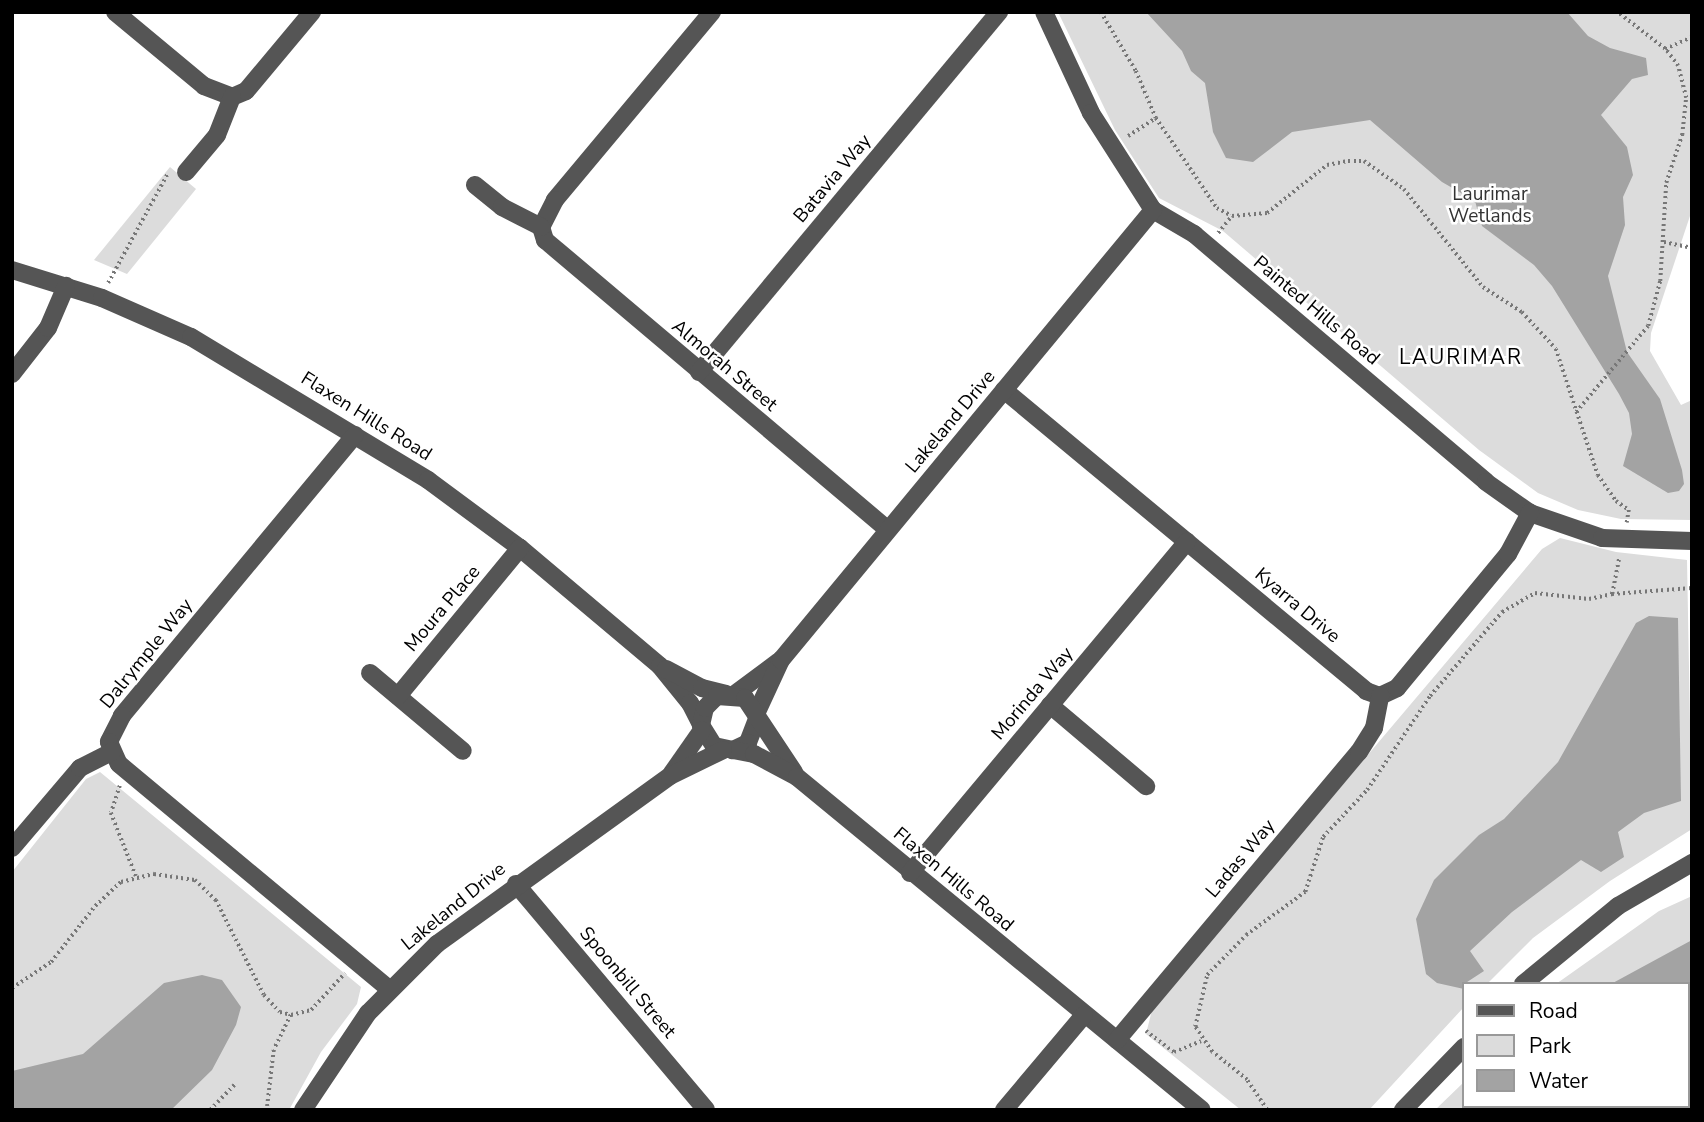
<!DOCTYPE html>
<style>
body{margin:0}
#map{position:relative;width:1704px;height:1122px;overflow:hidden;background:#fff;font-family:"Nunito Sans",sans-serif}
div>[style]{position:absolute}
.green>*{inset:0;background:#dcdcdc}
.water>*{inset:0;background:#a3a3a3}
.path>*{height:3.5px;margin-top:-1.75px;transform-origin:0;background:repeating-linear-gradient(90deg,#777 0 2px,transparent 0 5.5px)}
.minor>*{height:18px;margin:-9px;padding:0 9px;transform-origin:9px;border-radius:9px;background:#555}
span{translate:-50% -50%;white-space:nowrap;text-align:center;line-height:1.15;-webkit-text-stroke:5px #fff;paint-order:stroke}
.street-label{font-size:19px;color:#000}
.park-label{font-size:19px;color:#333}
.neighbourhood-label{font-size:21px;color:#000;letter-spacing:2px}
.frame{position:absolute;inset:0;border:14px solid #000;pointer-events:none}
.legend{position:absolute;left:1462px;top:982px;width:228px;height:126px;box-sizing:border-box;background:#fff;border:2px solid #999;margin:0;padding:9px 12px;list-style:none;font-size:21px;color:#000}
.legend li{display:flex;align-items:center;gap:14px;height:35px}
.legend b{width:35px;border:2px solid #999}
</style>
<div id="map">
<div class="green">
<i style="clip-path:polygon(1058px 12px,1692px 12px,1692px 210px,1651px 333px,1650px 351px,1681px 405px,1692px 400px,1692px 520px,1621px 519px,1578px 510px,1538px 493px,1479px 450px,1223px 231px,1159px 198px,1115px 130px)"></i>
<i style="clip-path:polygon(170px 167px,196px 189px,127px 274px,94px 260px)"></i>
<i style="clip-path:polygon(1560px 538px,1616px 552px,1687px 560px,1692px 829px,1610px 881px,1533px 938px,1487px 984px,1464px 984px,1464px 1007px,1369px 1110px,1241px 1110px,1146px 1034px,1152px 1010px,1542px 549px)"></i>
<i style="clip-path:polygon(100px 772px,361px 987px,357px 1004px,321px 1052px,289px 1110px,12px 1110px,12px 872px,86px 779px)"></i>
<i style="clip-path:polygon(1692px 896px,1692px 1110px,1435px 1110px,1464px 1082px,1464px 1106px,1688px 1106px,1688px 984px,1556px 984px,1659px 911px)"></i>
</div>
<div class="water">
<i style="clip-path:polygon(1146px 12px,1567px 12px,1588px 36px,1610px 48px,1646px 58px,1648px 75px,1632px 79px,1601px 115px,1627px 147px,1633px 175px,1623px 197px,1625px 225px,1608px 276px,1627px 352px,1660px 399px,1682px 470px,1684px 484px,1679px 491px,1668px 493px,1623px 466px,1632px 434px,1629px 413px,1619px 394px,1552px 286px,1534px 265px,1482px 226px,1475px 201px,1442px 182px,1370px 120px,1292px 132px,1253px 162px,1226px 158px,1213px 132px,1205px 83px,1191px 71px,1182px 51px)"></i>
<i style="clip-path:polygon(1649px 616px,1678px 618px,1681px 801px,1644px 813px,1618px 832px,1624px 857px,1601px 872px,1581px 860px,1512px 912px,1470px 951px,1484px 971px,1464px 984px,1464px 989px,1437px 983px,1426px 974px,1416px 919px,1434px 880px,1479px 835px,1504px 819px,1558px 762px,1636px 623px)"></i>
<i style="clip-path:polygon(1692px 940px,1692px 1110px,1559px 1106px,1688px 1106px,1688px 984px,1611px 984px)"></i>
<i style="clip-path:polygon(202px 975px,222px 980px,241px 1007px,236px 1025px,212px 1070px,171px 1110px,12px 1110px,12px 1071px,83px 1054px,164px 983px)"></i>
</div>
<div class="path">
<i style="left:1101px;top:12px;width:69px;rotate:59.3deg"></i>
<i style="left:1136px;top:71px;width:51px;rotate:66.9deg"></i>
<i style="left:1156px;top:118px;width:109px;rotate:55.9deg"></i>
<i style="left:1217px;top:208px;width:17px;rotate:28deg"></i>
<i style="left:1232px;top:216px;width:35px;rotate:-5deg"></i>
<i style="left:1267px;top:213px;width:77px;rotate:-38.7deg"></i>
<i style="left:1327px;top:165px;width:21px;rotate:-11deg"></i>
<i style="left:1348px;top:161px;width:16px"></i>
<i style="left:1364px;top:161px;width:49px;rotate:35deg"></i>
<i style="left:1404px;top:189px;width:126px;rotate:51.1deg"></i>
<i style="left:1483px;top:287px;width:46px;rotate:32.7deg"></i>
<i style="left:1522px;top:312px;width:50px;rotate:47.4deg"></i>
<i style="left:1556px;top:349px;width:133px;rotate:71.6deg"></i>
<i style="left:1598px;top:475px;width:32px;rotate:55deg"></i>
<i style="left:1616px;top:501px;width:16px;rotate:35deg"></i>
<i style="left:1629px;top:510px;width:13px;rotate:99deg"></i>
<i style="left:1665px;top:49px;width:30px;rotate:-24deg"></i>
<i style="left:1128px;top:136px;width:33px;rotate:-33deg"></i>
<i style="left:1218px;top:233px;width:22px;rotate:-51deg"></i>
<i style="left:1664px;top:242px;width:29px;rotate:12deg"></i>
<i style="left:108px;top:283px;width:125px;rotate:-61.4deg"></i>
<i style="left:1576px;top:412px;width:112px;rotate:-50.1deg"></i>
<i style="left:1648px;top:326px;width:47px;rotate:-75.1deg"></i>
<i style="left:1660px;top:281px;width:98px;rotate:-86.5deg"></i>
<i style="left:1666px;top:183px;width:51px;rotate:-71.6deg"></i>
<i style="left:1682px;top:135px;width:37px;rotate:-84deg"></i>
<i style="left:1686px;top:98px;width:33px;rotate:-104deg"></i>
<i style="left:1678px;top:66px;width:21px;rotate:-127deg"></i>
<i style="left:1665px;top:49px;width:61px;rotate:-142.4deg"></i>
<i style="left:1612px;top:594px;width:80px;rotate:-4.3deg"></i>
<i style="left:120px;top:786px;width:28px;rotate:108deg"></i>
<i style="left:111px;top:813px;width:68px;rotate:68.4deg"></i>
<i style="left:12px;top:988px;width:47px;rotate:-33.7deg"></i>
<i style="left:51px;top:962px;width:71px;rotate:-51.8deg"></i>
<i style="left:95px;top:906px;width:35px;rotate:-43deg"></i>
<i style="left:121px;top:882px;width:34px;rotate:-14deg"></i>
<i style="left:154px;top:874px;width:41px;rotate:8.3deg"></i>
<i style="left:195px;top:880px;width:29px;rotate:44deg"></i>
<i style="left:216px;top:900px;width:106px;rotate:63.2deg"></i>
<i style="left:264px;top:995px;width:23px;rotate:47deg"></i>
<i style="left:280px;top:1012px;width:11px;rotate:15deg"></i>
<i style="left:291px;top:1015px;width:39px;rotate:116deg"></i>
<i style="left:274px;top:1050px;width:60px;rotate:96.7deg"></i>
<i style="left:291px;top:1015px;width:21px;rotate:-14deg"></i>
<i style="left:311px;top:1010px;width:50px;rotate:-47.4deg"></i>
<i style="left:1146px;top:1031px;width:35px;rotate:37deg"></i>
<i style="left:1174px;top:1052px;width:29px;rotate:-22deg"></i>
<i style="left:210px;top:1110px;width:35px;rotate:-46deg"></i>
<i style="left:1267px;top:1110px;width:36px;rotate:-124deg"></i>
<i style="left:1247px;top:1080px;width:45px;rotate:-141.3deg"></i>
<i style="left:1212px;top:1052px;width:30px;rotate:-124deg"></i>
<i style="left:1195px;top:1027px;width:53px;rotate:-77deg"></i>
<i style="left:1207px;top:975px;width:56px;rotate:-45.7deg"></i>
<i style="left:1246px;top:935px;width:73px;rotate:-36.1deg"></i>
<i style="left:1305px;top:892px;width:58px;rotate:-71.9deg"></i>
<i style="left:1323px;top:837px;width:64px;rotate:-46.9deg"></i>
<i style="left:1367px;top:790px;width:113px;rotate:-56.2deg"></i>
<i style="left:1430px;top:696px;width:111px;rotate:-49.4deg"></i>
<i style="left:1502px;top:612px;width:38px;rotate:-30deg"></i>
<i style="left:1535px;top:593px;width:54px;rotate:6.3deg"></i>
<i style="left:1589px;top:599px;width:24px;rotate:-12deg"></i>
<i style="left:1612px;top:594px;width:37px;rotate:-79deg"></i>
</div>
<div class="minor">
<i style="left:115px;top:12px;width:116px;rotate:39.7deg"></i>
<i style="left:204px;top:86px;width:30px;rotate:21deg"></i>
<i style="left:232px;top:97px;width:15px;rotate:-23deg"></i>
<i style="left:246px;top:91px;width:103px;rotate:-50.1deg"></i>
<i style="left:712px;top:12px;width:245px;rotate:129.9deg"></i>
<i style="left:555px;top:200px;width:30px;rotate:117deg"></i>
<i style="left:541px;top:227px;width:14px;rotate:73deg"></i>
<i style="left:545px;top:240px;width:449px;rotate:40.2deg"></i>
<i style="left:1044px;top:12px;width:111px;rotate:65deg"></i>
<i style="left:1091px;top:113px;width:115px;rotate:57.4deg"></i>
<i style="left:1153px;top:210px;width:48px;rotate:30.3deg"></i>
<i style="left:1194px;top:234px;width:383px;rotate:40.3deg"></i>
<i style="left:1486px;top:482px;width:54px;rotate:35.2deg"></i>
<i style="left:1530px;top:513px;width:76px;rotate:19.1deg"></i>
<i style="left:1602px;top:538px;width:90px;rotate:1.9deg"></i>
<i style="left:186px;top:172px;width:48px;rotate:-50deg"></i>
<i style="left:217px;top:135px;width:41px;rotate:-68.5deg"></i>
<i style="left:475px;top:185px;width:35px;rotate:39deg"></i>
<i style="left:502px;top:207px;width:44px;rotate:27.1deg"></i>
<i style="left:12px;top:270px;width:94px;rotate:17.3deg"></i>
<i style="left:102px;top:298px;width:97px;rotate:23.7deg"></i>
<i style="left:191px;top:337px;width:277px;rotate:31.1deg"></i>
<i style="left:428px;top:480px;width:114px;rotate:36.5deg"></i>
<i style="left:520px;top:548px;width:183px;rotate:40.1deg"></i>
<i style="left:660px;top:666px;width:48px;rotate:51deg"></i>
<i style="left:690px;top:703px;width:25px;rotate:63deg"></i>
<i style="left:699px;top:372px;width:469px;rotate:-50.2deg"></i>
<i style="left:12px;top:374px;width:58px;rotate:-52deg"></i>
<i style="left:48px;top:328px;width:46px;rotate:-66.8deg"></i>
<i style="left:1004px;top:390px;width:471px;rotate:39.7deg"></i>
<i style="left:1366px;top:691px;width:15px;rotate:20deg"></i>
<i style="left:1380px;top:696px;width:19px;rotate:-25deg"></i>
<i style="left:1397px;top:688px;width:174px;rotate:-50.4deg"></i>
<i style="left:1508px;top:554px;width:47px;rotate:-61.8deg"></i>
<i style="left:355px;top:435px;width:365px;rotate:129.7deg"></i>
<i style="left:122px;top:716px;width:29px;rotate:117deg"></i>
<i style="left:109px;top:742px;width:24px;rotate:66deg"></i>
<i style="left:119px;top:764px;width:351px;rotate:39.8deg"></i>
<i style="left:666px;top:669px;width:41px;rotate:27.8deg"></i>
<i style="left:702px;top:688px;width:25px;rotate:14deg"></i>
<i style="left:370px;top:673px;width:121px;rotate:40deg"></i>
<i style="left:735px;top:694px;width:54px;rotate:-36.7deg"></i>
<i style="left:398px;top:696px;width:192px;rotate:-50.5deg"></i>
<i style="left:1050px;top:705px;width:126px;rotate:40.2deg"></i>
<i style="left:756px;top:714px;width:60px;rotate:-65.2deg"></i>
<i style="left:781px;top:660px;width:584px;rotate:-50.42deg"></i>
<i style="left:757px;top:719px;width:26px;rotate:111deg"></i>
<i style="left:748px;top:743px;width:17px;rotate:155deg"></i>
<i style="left:733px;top:750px;width:19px;rotate:-168deg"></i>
<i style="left:714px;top:746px;width:25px;rotate:-122deg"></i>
<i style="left:701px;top:725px;width:17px;rotate:-77deg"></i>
<i style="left:705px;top:708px;width:17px;rotate:-45deg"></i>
<i style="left:717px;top:696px;width:28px;rotate:4deg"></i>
<i style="left:745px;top:698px;width:89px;rotate:56.5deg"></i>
<i style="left:733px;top:750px;width:21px;rotate:11deg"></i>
<i style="left:754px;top:754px;width:49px;rotate:28.1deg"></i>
<i style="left:797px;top:777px;width:524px;rotate:39.43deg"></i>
<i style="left:672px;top:773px;width:52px;rotate:-55.1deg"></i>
<i style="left:12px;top:848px;width:105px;rotate:-49.6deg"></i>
<i style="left:80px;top:768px;width:36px;rotate:-27deg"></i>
<i style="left:910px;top:873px;width:432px;rotate:-50.1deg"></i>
<i style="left:516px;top:884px;width:295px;rotate:49.9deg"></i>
<i style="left:1523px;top:984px;width:123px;rotate:-39.4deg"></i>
<i style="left:1618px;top:906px;width:86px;rotate:-30.2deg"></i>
<i style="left:1117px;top:1040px;width:376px;rotate:-50deg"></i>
<i style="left:1359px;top:752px;width:28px;rotate:-58deg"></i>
<i style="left:1374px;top:728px;width:33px;rotate:-79deg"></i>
<i style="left:303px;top:1110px;width:117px;rotate:-56.2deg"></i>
<i style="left:368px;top:1013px;width:98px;rotate:-45deg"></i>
<i style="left:437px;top:944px;width:287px;rotate:-35.8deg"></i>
<i style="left:670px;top:776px;width:59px;rotate:-26.1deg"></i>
<i style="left:1004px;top:1110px;width:124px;rotate:-49.9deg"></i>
<i style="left:1403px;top:1110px;width:88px;rotate:-45.9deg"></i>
</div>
<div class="street-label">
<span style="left:833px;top:179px;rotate:-50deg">Batavia Way</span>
<span style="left:1316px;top:311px;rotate:40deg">Painted Hills Road</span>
<span style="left:724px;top:366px;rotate:40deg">Almorah Street</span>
<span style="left:366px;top:417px;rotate:32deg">Flaxen Hills Road</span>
<span style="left:951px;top:422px;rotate:-50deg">Lakeland Drive</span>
<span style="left:1297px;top:606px;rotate:40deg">Kyarra Drive</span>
<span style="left:443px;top:609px;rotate:-50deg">Moura Place</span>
<span style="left:147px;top:654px;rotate:-51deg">Dalrymple Way</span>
<span style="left:1033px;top:694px;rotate:-50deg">Morinda Way</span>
<span style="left:1241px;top:859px;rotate:-50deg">Ladas Way</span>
<span style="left:953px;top:880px;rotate:40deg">Flaxen Hills Road</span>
<span style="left:454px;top:907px;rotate:-39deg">Lakeland Drive</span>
<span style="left:627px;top:983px;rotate:50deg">Spoonbill Street</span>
</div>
<div class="park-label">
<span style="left:1490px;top:206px">Laurimar<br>Wetlands</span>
</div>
<div class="neighbourhood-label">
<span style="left:1461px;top:357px">LAURIMAR</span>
</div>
<div class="frame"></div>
<ul class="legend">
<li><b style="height:9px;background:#555"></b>Road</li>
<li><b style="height:19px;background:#dcdcdc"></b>Park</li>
<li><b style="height:19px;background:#a3a3a3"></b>Water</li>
</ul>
</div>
